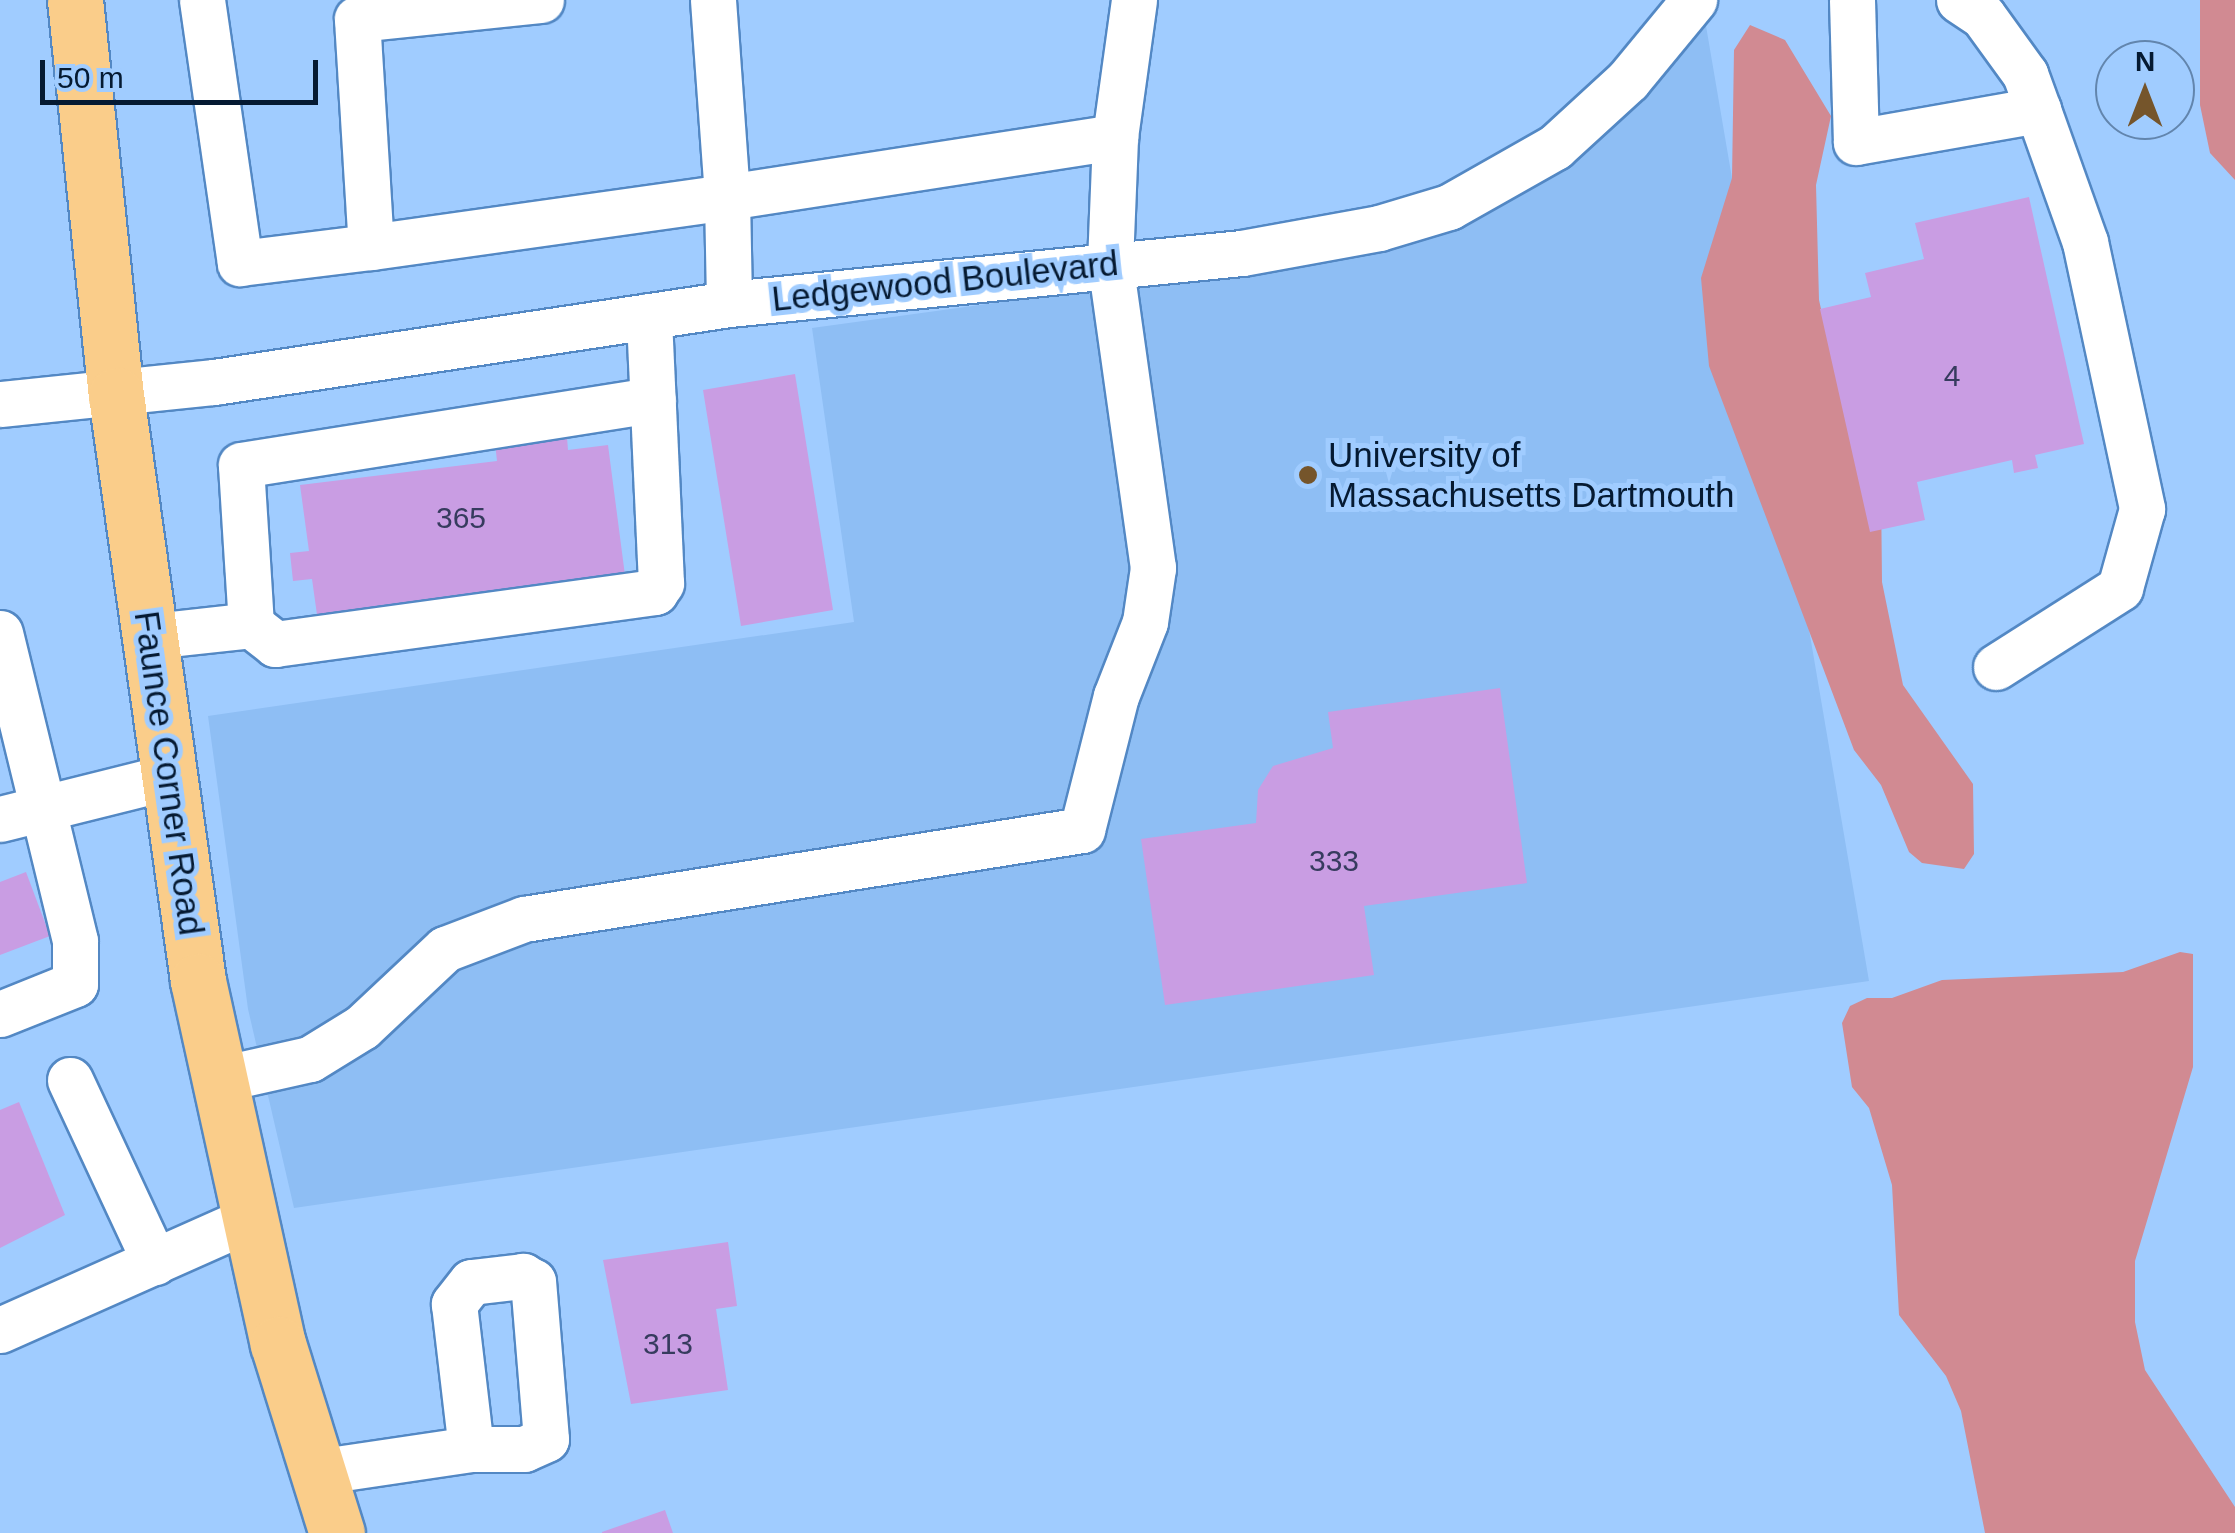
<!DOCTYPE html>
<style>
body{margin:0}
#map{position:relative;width:2235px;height:1533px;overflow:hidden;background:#a0ccff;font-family:Helvetica,sans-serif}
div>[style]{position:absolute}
.built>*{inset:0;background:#8ebef4}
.green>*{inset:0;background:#d18a92}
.building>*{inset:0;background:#c99de3}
.roads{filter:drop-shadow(2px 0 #5388c4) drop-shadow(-2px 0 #5388c4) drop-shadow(0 2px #5388c4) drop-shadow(0 -2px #5388c4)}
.minor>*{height:45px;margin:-22.5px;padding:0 22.5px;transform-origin:22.5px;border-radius:22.5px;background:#fff}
.major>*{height:55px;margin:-27.5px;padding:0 27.5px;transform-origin:27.5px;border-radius:27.5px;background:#facd8a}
.dots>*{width:28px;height:28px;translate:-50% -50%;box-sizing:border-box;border:5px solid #a0ccff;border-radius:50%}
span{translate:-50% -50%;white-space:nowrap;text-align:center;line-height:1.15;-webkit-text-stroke:10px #a0ccff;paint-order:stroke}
.number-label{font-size:30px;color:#363b5e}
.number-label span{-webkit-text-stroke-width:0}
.street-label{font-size:35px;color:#051a32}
.poi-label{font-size:35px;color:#051a32}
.left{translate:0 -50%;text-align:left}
.north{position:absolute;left:2095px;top:40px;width:100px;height:100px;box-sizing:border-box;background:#a0ccff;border:2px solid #6285ad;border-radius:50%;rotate:0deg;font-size:28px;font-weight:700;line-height:40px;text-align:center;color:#051a32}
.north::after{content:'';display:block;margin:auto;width:35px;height:45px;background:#75552b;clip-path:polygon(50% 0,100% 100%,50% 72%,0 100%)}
.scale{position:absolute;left:40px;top:60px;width:278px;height:45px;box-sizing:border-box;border:5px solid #051a32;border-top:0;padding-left:12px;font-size:30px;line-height:35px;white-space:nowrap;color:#051a32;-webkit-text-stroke:8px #a0ccff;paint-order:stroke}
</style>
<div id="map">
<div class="built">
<i style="clip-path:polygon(1705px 20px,1869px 981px,294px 1208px,248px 1009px,208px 716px,854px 622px,812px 328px,1313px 259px,1541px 181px,1630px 109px)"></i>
</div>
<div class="green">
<i style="clip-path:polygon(2200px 0,2235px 0,2235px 180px,2210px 153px,2200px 105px)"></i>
<i style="clip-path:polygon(1750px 25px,1785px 40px,1831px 116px,1816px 185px,1819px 300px,1833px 361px,1881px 487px,1882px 582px,1903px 685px,1973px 784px,1974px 854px,1964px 869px,1922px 863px,1909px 852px,1881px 785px,1854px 750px,1709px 366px,1701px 278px,1732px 178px,1734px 50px)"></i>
<i style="clip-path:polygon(2180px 952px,2193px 954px,2193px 1067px,2135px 1261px,2135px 1322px,2145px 1370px,2235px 1507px,2235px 1533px,1985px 1533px,1961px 1411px,1946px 1376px,1899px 1315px,1892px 1185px,1869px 1108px,1852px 1087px,1842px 1023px,1850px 1006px,1867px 998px,1892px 998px,1942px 980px,2123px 972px)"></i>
</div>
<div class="building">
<i style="clip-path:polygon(2029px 197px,2084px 444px,2035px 455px,2038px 468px,2014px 473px,2012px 460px,1917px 482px,1925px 520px,1870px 532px,1820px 309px,1871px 297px,1865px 273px,1924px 259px,1915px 223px)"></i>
<i style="clip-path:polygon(795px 374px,833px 610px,741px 626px,703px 390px)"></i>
<i style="clip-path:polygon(566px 425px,568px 450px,608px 445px,626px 583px,318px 622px,312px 579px,293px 581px,290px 553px,309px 551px,300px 485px,497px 461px,494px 434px)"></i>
<i style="clip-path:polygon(1500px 688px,1527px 883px,1364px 906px,1374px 975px,1165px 1005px,1141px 839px,1256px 823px,1258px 790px,1273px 766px,1333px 748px,1328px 712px)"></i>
<i style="clip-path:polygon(26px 872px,50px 936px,0 955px,0 882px)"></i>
<i style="clip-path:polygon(19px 1102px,65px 1215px,0 1248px,0 1110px)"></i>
<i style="clip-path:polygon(728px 1242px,737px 1306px,716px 1309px,728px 1390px,631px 1404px,603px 1260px)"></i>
<i style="clip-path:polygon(665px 1510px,673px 1533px,602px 1533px,602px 1532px)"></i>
</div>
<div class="roads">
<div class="minor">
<i style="left:202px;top:0;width:266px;rotate:81.8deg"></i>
<i style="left:240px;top:263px;width:132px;rotate:-7deg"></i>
<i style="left:541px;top:0;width:185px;rotate:174.1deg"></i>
<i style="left:357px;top:19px;width:228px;rotate:86.5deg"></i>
<i style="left:371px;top:247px;width:359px;rotate:-8deg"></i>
<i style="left:727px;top:197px;width:107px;rotate:88.9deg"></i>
<i style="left:713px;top:0;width:197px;rotate:85.9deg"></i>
<i style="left:727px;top:197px;width:393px;rotate:-8.8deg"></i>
<i style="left:1852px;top:0;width:142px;rotate:88.4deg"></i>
<i style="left:1856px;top:142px;width:185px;rotate:-10deg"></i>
<i style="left:1959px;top:0;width:29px;rotate:34deg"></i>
<i style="left:1983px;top:16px;width:72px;rotate:54.1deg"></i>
<i style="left:2025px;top:74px;width:38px;rotate:70deg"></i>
<i style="left:2038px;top:110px;width:140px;rotate:70.4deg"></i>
<i style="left:2085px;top:242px;width:273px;rotate:77.9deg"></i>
<i style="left:2142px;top:509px;width:82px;rotate:105.6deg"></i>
<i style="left:2120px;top:588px;width:147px;rotate:147.5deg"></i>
<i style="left:0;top:404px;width:215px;rotate:-5.9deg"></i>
<i style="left:214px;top:382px;width:521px;rotate:-8.61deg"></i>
<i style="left:729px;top:304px;width:516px;rotate:-5.68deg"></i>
<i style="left:1242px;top:253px;width:139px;rotate:-10.3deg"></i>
<i style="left:1379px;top:228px;width:73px;rotate:-16.7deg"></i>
<i style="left:1449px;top:207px;width:122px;rotate:-29.5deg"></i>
<i style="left:1555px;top:147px;width:99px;rotate:-42.5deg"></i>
<i style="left:1628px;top:80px;width:104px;rotate:-50.5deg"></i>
<i style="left:251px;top:625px;width:160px;rotate:-93.6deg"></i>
<i style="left:241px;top:465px;width:417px;rotate:-9deg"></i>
<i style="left:0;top:633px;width:317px;rotate:76.3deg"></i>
<i style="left:75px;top:941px;width:43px;rotate:90deg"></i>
<i style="left:75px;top:984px;width:81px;rotate:158.2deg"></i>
<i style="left:152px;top:636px;width:100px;rotate:-6.3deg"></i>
<i style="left:251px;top:625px;width:31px;rotate:38deg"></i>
<i style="left:275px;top:644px;width:384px;rotate:-7.8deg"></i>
<i style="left:655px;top:592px;width:11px;rotate:-56deg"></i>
<i style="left:661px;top:583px;width:267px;rotate:-92.6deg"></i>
<i style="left:0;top:819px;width:173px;rotate:-14deg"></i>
<i style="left:70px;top:1080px;width:201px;rotate:65deg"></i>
<i style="left:216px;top:1080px;width:96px;rotate:-12.6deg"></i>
<i style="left:310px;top:1059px;width:61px;rotate:-31.6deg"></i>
<i style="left:362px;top:1027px;width:114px;rotate:-43.2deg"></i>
<i style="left:445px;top:949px;width:85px;rotate:-20.8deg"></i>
<i style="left:524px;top:919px;width:565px;rotate:-9.06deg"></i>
<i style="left:1082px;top:830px;width:138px;rotate:-75.8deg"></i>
<i style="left:1116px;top:696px;width:79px;rotate:-68.6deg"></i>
<i style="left:1145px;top:622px;width:55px;rotate:-81.6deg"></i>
<i style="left:1153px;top:568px;width:308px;rotate:-98deg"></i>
<i style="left:1110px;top:263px;width:126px;rotate:-87.7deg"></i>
<i style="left:1115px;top:137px;width:138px;rotate:-82.1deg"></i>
<i style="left:0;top:1330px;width:270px;rotate:-24deg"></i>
<i style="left:316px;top:1472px;width:157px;rotate:-8.4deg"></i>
<i style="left:471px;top:1449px;width:53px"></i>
<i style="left:524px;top:1449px;width:24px;rotate:-24deg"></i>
<i style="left:546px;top:1439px;width:158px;rotate:-94.7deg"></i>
<i style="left:533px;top:1282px;width:12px;rotate:-149deg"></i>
<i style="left:523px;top:1276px;width:52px;rotate:173.4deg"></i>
<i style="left:471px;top:1282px;width:28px;rotate:128deg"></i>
<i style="left:454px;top:1304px;width:146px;rotate:83.3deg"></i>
</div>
<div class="major">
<i style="left:75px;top:0;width:397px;rotate:84.1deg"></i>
<i style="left:116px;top:395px;width:592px;rotate:82.03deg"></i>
<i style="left:198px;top:981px;width:372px;rotate:77.6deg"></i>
<i style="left:278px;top:1344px;width:198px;rotate:72.7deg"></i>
</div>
</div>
<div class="dots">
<i style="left:1308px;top:475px;background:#75552b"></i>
</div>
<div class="number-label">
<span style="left:1952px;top:376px">4</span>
<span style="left:461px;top:518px">365</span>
<span style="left:1334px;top:861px">333</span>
<span style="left:668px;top:1344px">313</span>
</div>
<div class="street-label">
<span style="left:945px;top:281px;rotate:-6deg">Ledgewood Boulevard</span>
<span style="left:169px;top:773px;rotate:82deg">Faunce Corner Road</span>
</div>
<div class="poi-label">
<span class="left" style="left:1328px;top:475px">University of<br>Massachusetts Dartmouth</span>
</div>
<div class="north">N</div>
<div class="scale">50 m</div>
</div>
